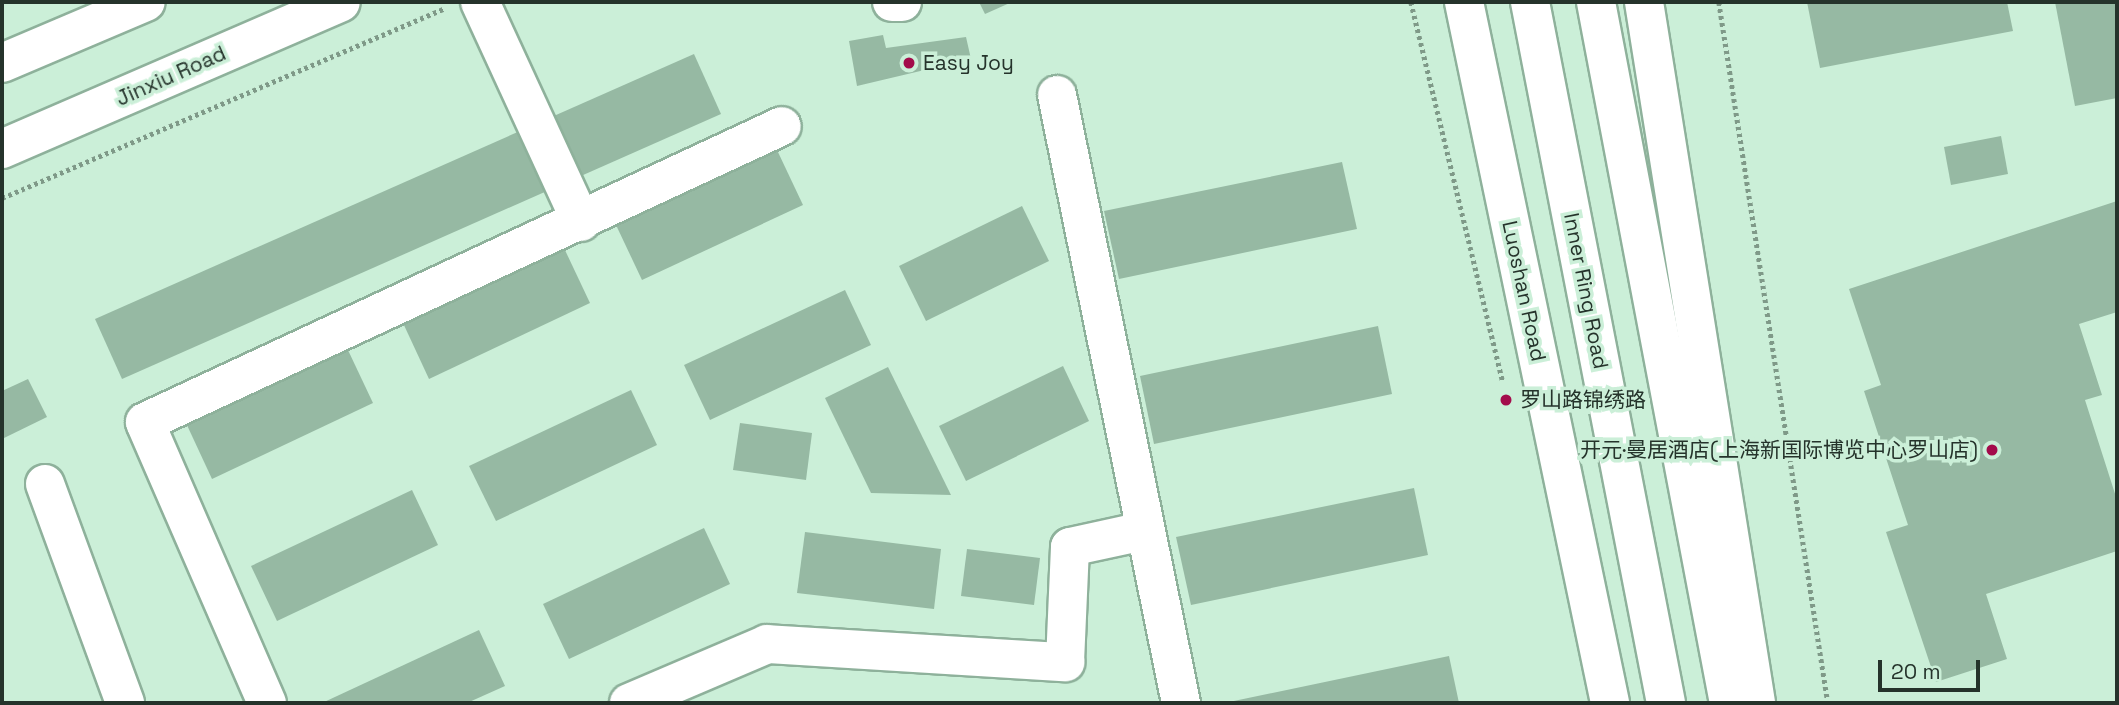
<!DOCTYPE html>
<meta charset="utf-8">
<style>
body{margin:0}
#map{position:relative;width:2119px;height:705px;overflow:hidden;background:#cbefd8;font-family:"Space Grotesk","Noto Sans SC",sans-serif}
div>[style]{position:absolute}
.building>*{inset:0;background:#96b9a3}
.path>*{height:4.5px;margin-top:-2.25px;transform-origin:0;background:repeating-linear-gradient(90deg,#7f9988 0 3.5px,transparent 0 7px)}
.roads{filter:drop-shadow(2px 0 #8eb19b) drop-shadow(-2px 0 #8eb19b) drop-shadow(0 2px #8eb19b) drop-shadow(0 -2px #8eb19b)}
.minor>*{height:38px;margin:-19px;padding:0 19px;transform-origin:19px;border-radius:19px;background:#fff}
.major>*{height:38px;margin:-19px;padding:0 19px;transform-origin:19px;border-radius:19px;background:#fff}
.highway>*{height:38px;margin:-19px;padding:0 19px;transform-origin:19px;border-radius:19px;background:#fff}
.dots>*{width:19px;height:19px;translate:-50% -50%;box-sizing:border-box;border:4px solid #cbefd8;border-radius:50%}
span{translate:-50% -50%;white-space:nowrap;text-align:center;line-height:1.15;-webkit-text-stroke:7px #cbefd8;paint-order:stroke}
.poi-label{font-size:21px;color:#25332b}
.left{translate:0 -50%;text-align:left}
.right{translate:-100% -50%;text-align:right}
.street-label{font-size:21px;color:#25332b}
.frame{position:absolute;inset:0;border:4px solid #25332b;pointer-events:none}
.scale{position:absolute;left:1878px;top:660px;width:102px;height:32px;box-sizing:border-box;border:4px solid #25332b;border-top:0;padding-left:9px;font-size:21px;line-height:24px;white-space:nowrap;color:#25332b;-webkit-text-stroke:5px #cbefd8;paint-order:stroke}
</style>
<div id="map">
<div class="building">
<i style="clip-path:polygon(979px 2px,1012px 2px,985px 14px)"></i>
<i style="clip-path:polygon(1807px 2px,2007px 2px,2013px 31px,1820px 68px)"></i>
<i style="clip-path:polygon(2055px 2px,2117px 2px,2117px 98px,2075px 106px)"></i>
<i style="clip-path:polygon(883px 35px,886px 48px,966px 37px,971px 59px,857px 86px,849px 41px)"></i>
<i style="clip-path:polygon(694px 54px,721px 114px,122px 379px,95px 319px)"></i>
<i style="clip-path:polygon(2001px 136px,2008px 174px,1951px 185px,1944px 147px)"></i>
<i style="clip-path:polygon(777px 150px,803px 205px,642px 280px,616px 225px)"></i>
<i style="clip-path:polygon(1342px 162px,1357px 229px,1119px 279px,1104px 211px)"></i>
<i style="clip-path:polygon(2117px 201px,2117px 312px,2079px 324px,2102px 395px,2085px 400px,2117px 500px,2117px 551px,1986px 594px,2007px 659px,1936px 682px,1886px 532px,1908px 525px,1864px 391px,1881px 385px,1849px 289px)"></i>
<i style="clip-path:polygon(1022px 206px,1049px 261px,926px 321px,899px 266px)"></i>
<i style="clip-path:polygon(564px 248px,590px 303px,429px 379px,403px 323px)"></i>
<i style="clip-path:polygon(845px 290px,871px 345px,710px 420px,684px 365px)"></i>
<i style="clip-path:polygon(1378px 326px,1392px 394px,1154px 444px,1140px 376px)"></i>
<i style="clip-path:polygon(347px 348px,373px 403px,212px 479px,186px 423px)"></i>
<i style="clip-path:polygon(1063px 366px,1089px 421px,966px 481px,939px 426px)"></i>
<i style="clip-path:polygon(888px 367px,951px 495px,871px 493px,825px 398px)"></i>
<i style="clip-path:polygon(28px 379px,47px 417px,2px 439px,2px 391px)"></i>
<i style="clip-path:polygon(631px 390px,657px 445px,496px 521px,469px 466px)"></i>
<i style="clip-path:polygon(740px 423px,812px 433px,806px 480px,733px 470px)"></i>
<i style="clip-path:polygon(1414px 488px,1428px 555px,1191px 605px,1176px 537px)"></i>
<i style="clip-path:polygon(412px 490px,438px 545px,277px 621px,251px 566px)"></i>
<i style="clip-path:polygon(704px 528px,730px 584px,569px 659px,543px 604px)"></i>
<i style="clip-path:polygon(805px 532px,941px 549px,934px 609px,797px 593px)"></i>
<i style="clip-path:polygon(967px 549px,1040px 558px,1034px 605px,961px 596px)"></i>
<i style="clip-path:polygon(479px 630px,505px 686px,467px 703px,322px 703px)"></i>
<i style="clip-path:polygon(1449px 656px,1459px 703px,1230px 703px,1229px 702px)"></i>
</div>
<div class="path">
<i style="left:1411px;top:2px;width:391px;rotate:76.4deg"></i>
<i style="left:1719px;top:2px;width:709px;rotate:81.16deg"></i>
<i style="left:2px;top:198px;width:482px;rotate:-23.2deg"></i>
</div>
<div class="roads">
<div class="minor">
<i style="left:480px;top:2px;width:242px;rotate:65.3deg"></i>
<i style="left:892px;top:2px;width:10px"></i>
<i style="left:1057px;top:95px;width:621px;rotate:78.47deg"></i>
<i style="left:45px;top:484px;width:233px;rotate:69.9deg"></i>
<i style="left:267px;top:703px;width:306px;rotate:-113.5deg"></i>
<i style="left:145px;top:422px;width:702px;rotate:-24.92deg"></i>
<i style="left:629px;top:703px;width:150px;rotate:-23.1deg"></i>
<i style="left:767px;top:644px;width:299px;rotate:3.5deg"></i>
<i style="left:1065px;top:662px;width:115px;rotate:-87.5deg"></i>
<i style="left:1070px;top:547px;width:76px;rotate:-12.2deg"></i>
</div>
<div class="major">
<i style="left:1464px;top:2px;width:716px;rotate:78.23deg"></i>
<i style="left:1644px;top:2px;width:710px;rotate:80.92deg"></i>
<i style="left:2px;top:63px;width:156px;rotate:-23deg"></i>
<i style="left:2px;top:149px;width:369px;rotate:-23.4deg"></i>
</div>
<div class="highway">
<i style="left:1530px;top:2px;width:714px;rotate:79.02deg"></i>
<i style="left:1596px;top:2px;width:714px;rotate:79.26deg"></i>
</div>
</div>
<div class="dots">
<i style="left:909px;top:63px;background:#a30c4b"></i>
<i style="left:1506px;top:400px;background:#a30c4b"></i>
<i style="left:1992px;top:450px;background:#a30c4b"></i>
</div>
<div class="poi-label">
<span class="left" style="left:923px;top:63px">Easy Joy</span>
<span class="left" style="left:1520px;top:400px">罗山路锦绣路</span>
<span class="right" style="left:1978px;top:450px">开元·曼居酒店(上海新国际博览中心罗山店)</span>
</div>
<div class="street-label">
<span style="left:171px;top:76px;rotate:-24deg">Jinxiu Road</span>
<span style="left:1524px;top:291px;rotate:78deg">Luoshan Road</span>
<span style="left:1586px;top:291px;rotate:79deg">Inner Ring Road</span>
</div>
<div class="frame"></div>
<div class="scale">20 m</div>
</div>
